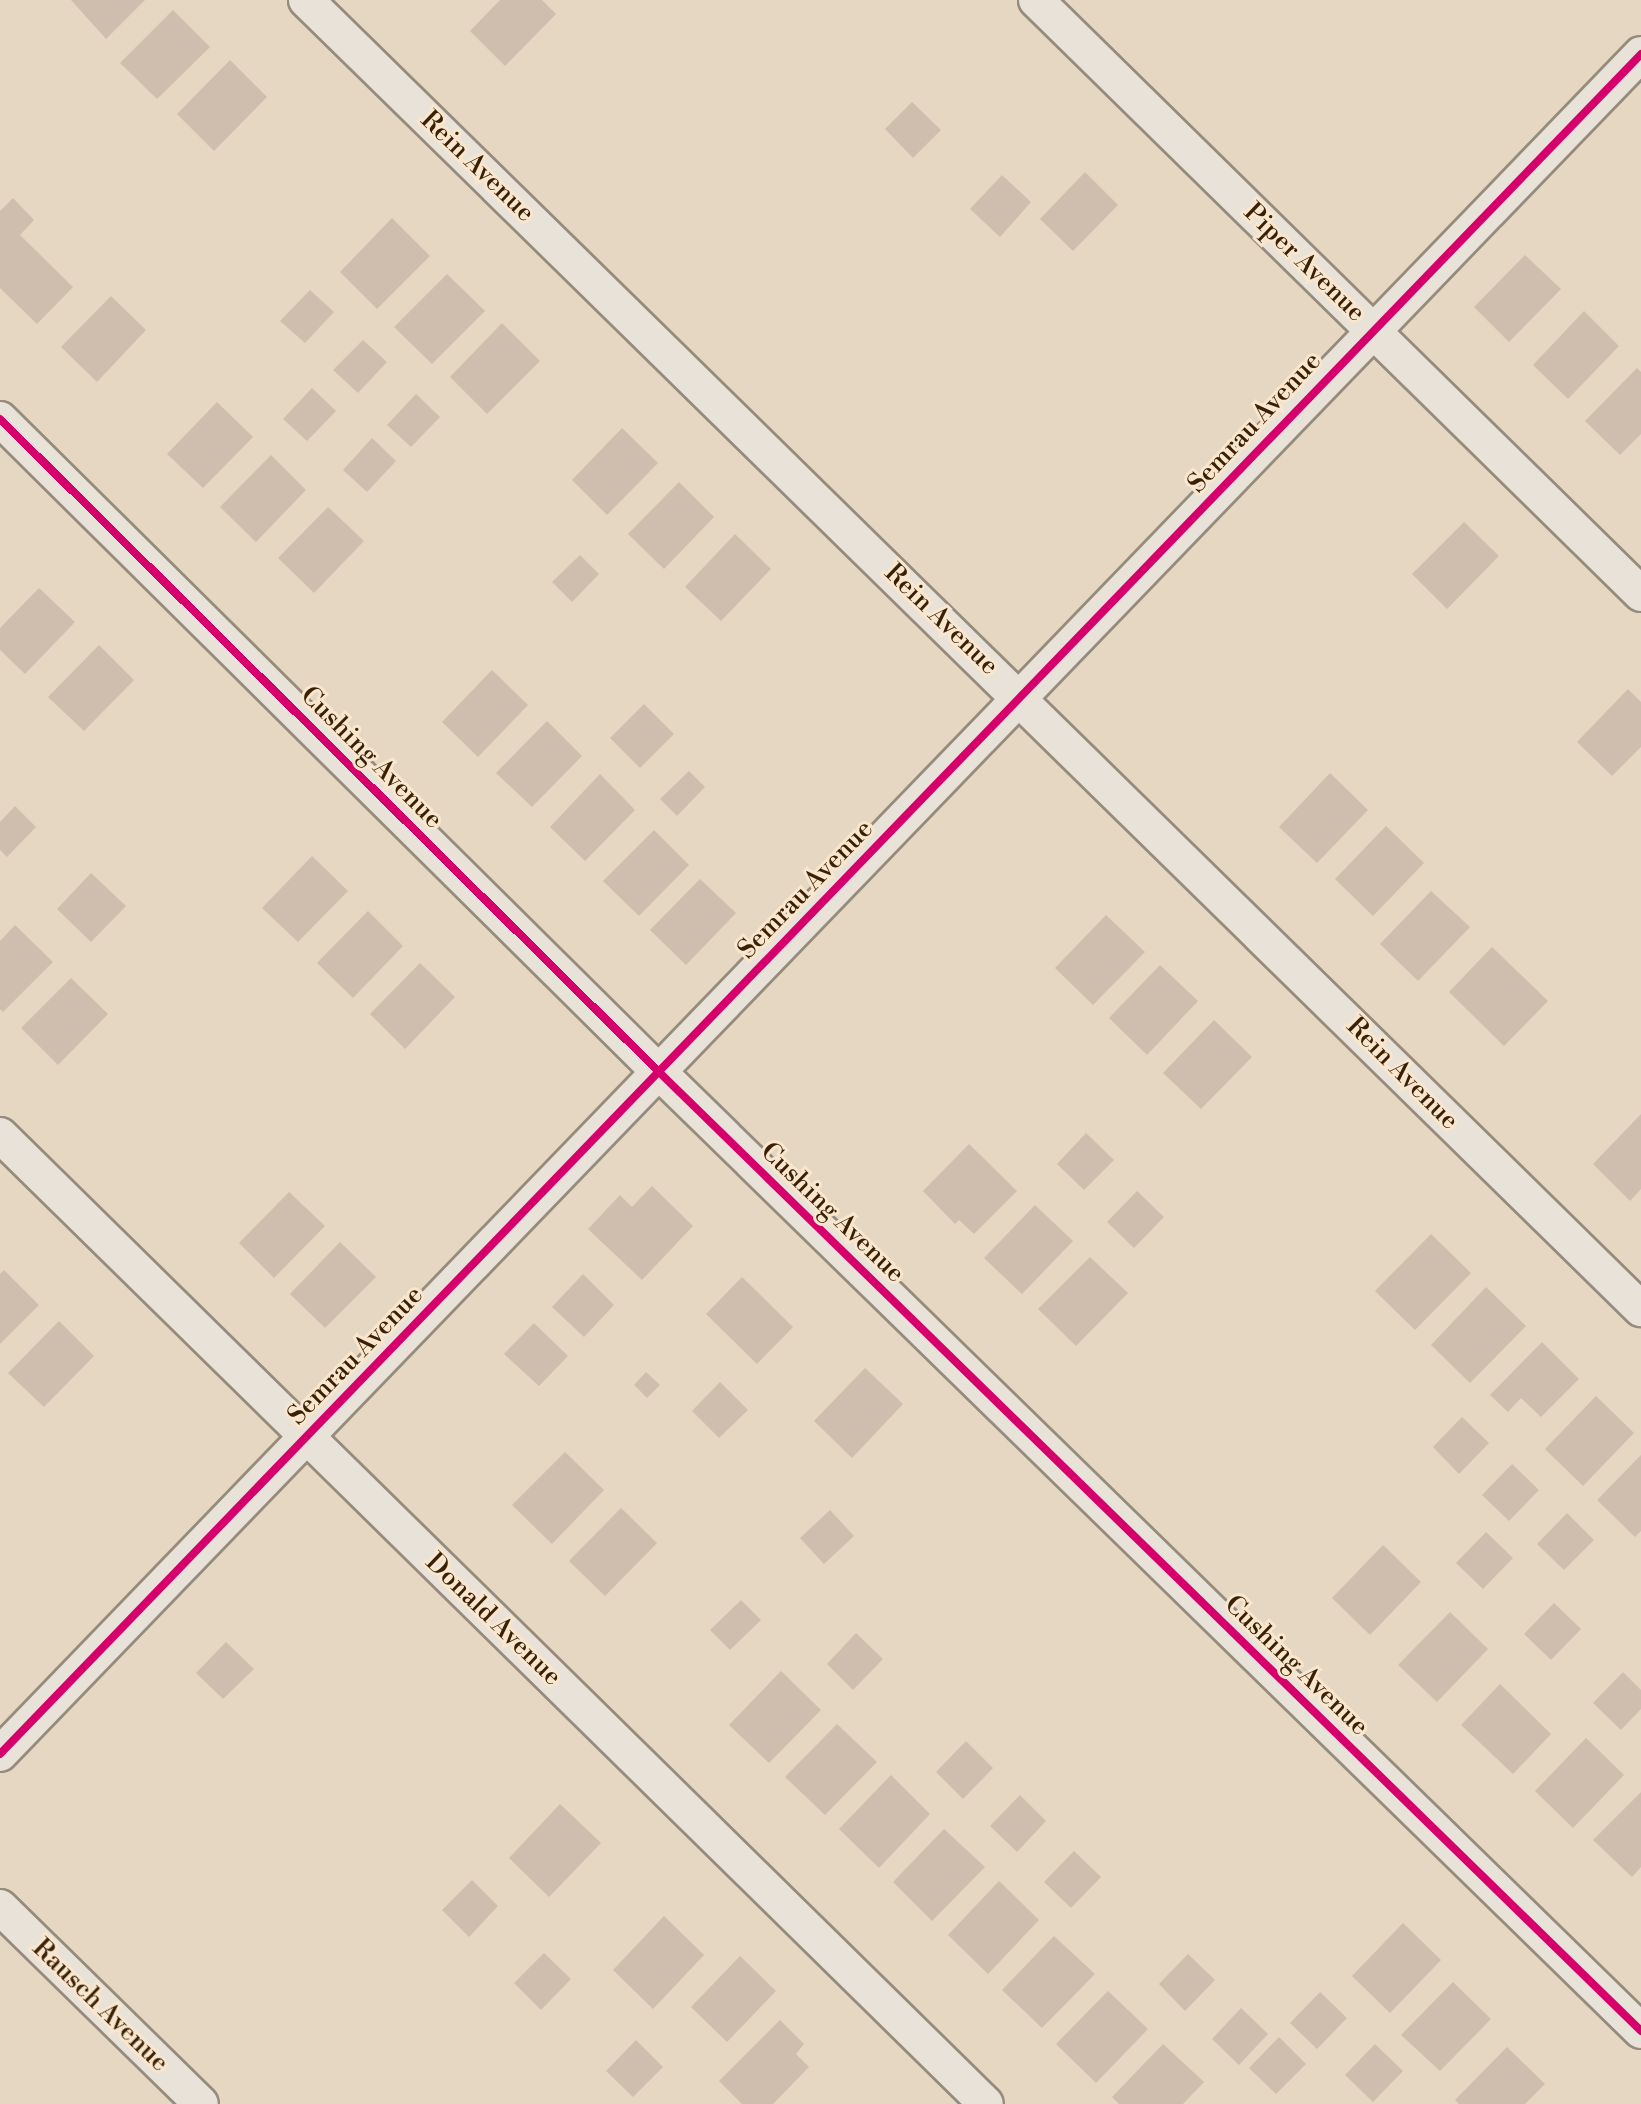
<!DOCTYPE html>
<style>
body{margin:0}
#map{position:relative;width:1641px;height:2104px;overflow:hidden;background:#e6d7c2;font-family:"Libre Bodoni",serif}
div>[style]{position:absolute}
.building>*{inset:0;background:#cfbdad}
.roads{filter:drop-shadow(2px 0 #968b7c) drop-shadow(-2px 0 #968b7c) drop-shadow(0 2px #968b7c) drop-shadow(0 -2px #968b7c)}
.minor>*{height:34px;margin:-17px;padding:0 17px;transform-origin:17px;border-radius:17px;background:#e9e2d8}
.cycleway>*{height:8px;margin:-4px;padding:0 4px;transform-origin:4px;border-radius:4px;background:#d6006c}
span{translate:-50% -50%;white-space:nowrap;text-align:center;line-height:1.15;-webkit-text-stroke:6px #f8e6ce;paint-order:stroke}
.street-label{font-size:26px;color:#391f03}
</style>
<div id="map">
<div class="building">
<i style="clip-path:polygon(71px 0,145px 0,106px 39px)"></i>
<i style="clip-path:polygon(500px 0,542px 0,556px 14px,505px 66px,470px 31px)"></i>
<i style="clip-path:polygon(173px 10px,210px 47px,157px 99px,120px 63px)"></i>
<i style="clip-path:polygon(230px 60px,267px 97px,214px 151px,177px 114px)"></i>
<i style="clip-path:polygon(912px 102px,941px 130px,913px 158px,885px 129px)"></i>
<i style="clip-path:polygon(1085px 172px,1118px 205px,1073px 251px,1040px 219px)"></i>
<i style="clip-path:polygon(1002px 175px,1031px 202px,1000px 237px,970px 209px)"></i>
<i style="clip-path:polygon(13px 198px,34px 220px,20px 235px,73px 287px,37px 324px,0 288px,0 211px)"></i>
<i style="clip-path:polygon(392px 218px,430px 256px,377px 309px,340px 272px)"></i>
<i style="clip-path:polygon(1525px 255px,1561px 289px,1509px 342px,1474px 307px)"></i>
<i style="clip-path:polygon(447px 274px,485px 311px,432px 364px,394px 327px)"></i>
<i style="clip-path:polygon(310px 290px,334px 312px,305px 343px,280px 321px)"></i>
<i style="clip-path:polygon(111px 296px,146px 330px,97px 382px,61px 347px)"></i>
<i style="clip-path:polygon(1584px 311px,1619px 346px,1568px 399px,1533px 365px)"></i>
<i style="clip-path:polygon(502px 323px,540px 361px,487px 414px,450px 377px)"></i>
<i style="clip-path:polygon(363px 340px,387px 362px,358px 393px,333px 370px)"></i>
<i style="clip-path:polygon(1637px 368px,1641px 372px,1641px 434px,1620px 455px,1585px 421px)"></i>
<i style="clip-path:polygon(312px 388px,336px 411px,307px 441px,283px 419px)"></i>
<i style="clip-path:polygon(416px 394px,440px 417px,411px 447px,387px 425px)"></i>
<i style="clip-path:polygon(217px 402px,253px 437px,203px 488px,167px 454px)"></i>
<i style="clip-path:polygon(622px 428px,658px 463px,607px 515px,572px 480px)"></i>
<i style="clip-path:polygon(372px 438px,396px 461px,367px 492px,343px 470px)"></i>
<i style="clip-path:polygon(271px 455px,306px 490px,256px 542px,220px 507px)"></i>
<i style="clip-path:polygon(679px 482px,714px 517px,664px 569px,628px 534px)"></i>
<i style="clip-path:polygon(328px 507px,364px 541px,314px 593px,278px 558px)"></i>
<i style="clip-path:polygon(1464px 522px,1499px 556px,1447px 609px,1412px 574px)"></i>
<i style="clip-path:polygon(735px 534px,771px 569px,721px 621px,685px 587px)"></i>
<i style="clip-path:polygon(580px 555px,599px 574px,572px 602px,552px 582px)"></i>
<i style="clip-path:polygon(39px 588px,75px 622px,25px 674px,0 650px,0 628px)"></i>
<i style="clip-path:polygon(99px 645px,134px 680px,84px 731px,48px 697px)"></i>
<i style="clip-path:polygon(492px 670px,528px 705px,478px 757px,442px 722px)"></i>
<i style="clip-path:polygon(1628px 689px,1641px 702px,1641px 747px,1612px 776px,1577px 742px)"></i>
<i style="clip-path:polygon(644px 704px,674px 734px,640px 768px,610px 738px)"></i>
<i style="clip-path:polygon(547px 721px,582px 756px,532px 807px,496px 773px)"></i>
<i style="clip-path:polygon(689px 771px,705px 787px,677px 816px,660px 799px)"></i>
<i style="clip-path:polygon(1330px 773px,1368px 810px,1317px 863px,1279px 827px)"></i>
<i style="clip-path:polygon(600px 774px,635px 810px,585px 861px,550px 827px)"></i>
<i style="clip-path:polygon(15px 806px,36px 827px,7px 857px,0 850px,0 822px)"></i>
<i style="clip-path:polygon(1386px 826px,1424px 863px,1373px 916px,1335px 879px)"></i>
<i style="clip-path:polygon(654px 830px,689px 865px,639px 916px,603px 881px)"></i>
<i style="clip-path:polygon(312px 856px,348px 891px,298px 942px,262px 908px)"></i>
<i style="clip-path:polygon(91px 873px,126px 906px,91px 942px,57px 909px)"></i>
<i style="clip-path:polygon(700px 879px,736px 913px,686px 965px,650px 930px)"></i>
<i style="clip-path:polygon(1431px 891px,1470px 927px,1418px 981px,1380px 944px)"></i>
<i style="clip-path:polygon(368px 911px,403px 946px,353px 998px,317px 963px)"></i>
<i style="clip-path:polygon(1106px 915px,1145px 952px,1093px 1005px,1055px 968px)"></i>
<i style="clip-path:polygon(15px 925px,53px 962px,3px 1012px,0 1009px,0 941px)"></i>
<i style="clip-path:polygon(1492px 947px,1548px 1001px,1504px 1046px,1449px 992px)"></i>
<i style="clip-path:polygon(420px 963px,455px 997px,405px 1049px,370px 1014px)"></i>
<i style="clip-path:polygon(1160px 965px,1198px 1001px,1147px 1055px,1109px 1018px)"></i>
<i style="clip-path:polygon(71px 978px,108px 1014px,58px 1065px,21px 1028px)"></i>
<i style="clip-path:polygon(1214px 1020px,1252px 1057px,1201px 1109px,1163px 1073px)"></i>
<i style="clip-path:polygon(1641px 1114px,1641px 1189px,1630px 1201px,1593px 1164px)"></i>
<i style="clip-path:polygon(1086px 1133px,1114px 1160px,1084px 1190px,1057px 1164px)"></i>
<i style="clip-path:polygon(969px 1144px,1017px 1191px,974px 1234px,959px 1220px,955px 1224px,923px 1191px)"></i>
<i style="clip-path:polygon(652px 1186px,693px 1226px,642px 1280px,588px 1229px,620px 1195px,632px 1207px)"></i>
<i style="clip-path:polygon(1137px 1191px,1164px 1217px,1134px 1248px,1107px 1222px)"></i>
<i style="clip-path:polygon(289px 1192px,325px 1226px,274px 1278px,239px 1243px)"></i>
<i style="clip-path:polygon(1035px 1205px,1073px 1241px,1022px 1294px,984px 1258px)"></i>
<i style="clip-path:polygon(1431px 1234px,1471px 1273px,1415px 1330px,1375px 1291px)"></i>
<i style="clip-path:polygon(340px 1242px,376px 1277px,325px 1328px,290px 1294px)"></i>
<i style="clip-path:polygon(1090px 1257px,1128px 1293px,1076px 1346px,1038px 1309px)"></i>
<i style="clip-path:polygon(4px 1270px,39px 1305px,0 1344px,0 1274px)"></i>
<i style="clip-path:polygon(583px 1274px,614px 1305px,584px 1337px,552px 1307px)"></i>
<i style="clip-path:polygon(742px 1277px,793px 1327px,757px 1364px,706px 1314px)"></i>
<i style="clip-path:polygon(1486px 1287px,1526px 1326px,1470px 1383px,1431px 1345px)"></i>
<i style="clip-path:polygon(59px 1321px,94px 1356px,44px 1407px,8px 1373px)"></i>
<i style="clip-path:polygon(534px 1323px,568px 1356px,539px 1386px,504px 1354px)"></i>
<i style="clip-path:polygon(1542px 1342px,1579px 1379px,1541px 1417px,1521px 1398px,1508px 1412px,1490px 1395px)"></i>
<i style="clip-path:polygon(865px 1368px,903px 1404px,852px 1458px,814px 1421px)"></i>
<i style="clip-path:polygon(646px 1372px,660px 1385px,647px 1398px,634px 1385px)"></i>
<i style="clip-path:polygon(720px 1382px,748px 1410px,719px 1438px,692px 1411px)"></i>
<i style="clip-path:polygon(1596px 1396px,1634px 1433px,1583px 1486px,1545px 1449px)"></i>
<i style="clip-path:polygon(1462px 1417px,1489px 1443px,1459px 1474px,1433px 1447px)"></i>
<i style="clip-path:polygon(565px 1452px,604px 1490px,552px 1544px,512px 1505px)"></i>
<i style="clip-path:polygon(1641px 1455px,1641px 1531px,1635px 1537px,1597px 1500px)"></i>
<i style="clip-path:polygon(1512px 1464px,1539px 1490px,1509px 1521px,1482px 1495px)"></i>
<i style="clip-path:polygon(621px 1508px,657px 1543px,605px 1596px,569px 1561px)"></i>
<i style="clip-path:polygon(830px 1510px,854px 1536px,824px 1564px,800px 1538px)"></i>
<i style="clip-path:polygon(1567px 1513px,1594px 1540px,1564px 1570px,1537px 1544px)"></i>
<i style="clip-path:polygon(1486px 1532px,1513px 1558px,1483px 1589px,1456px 1563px)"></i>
<i style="clip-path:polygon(1383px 1545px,1421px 1582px,1370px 1635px,1332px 1598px)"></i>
<i style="clip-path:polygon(741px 1600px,761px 1620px,730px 1650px,710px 1630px)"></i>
<i style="clip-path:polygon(1554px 1603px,1581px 1629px,1551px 1660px,1524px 1634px)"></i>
<i style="clip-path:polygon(1450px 1612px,1488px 1649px,1437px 1702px,1398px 1665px)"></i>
<i style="clip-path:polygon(856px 1633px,883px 1659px,853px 1690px,827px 1664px)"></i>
<i style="clip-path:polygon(226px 1642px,254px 1669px,223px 1699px,196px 1673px)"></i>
<i style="clip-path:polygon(781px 1671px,821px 1710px,769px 1763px,729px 1725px)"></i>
<i style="clip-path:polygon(1623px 1672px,1641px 1690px,1641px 1709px,1621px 1730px,1593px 1703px)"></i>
<i style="clip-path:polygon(1500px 1684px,1551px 1734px,1513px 1774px,1461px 1725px)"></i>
<i style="clip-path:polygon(837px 1724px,877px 1762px,825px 1815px,785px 1777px)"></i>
<i style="clip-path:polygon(1586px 1738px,1624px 1775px,1573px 1828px,1535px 1791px)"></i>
<i style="clip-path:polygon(966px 1741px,993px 1768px,963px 1799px,936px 1772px)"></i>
<i style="clip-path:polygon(891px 1775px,930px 1814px,879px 1868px,839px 1829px)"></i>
<i style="clip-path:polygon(1641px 1792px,1641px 1867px,1632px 1877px,1593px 1840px)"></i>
<i style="clip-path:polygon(1020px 1795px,1046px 1821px,1017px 1852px,990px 1826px)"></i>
<i style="clip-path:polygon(560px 1804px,601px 1843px,549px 1897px,509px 1858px)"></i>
<i style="clip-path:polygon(944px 1829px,985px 1867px,932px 1921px,893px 1882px)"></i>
<i style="clip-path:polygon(1074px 1851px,1101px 1877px,1071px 1908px,1044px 1882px)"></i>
<i style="clip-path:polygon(472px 1880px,498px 1906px,469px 1937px,442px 1910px)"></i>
<i style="clip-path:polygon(999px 1881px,1039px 1920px,988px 1974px,948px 1935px)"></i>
<i style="clip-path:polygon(664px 1916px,704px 1955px,653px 2009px,613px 1970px)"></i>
<i style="clip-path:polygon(1403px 1923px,1441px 1960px,1390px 2013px,1352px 1976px)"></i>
<i style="clip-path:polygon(1054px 1936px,1095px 1974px,1042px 2028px,1002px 1990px)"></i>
<i style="clip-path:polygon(544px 1953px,571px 1979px,541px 2010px,514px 1983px)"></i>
<i style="clip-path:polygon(1188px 1954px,1215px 1980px,1185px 2011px,1159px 1984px)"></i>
<i style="clip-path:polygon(740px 1956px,776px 1991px,727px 2042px,691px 2007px)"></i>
<i style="clip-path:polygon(1453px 1982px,1491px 2019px,1440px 2071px,1401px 2035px)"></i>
<i style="clip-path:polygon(1108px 1991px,1148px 2029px,1096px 2083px,1056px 2044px)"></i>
<i style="clip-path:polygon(1320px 1992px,1347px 2018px,1317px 2049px,1290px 2023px)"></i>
<i style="clip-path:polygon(1241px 2008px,1268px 2034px,1239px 2065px,1212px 2039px)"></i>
<i style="clip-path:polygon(780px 2020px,804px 2044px,796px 2054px,809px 2067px,773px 2104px,742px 2104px,719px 2081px)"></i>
<i style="clip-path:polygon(1279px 2037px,1306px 2064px,1276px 2094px,1249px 2068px)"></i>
<i style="clip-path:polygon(636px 2040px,663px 2067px,633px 2097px,606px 2071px)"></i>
<i style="clip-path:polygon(1163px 2044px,1204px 2082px,1183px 2104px,1119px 2104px,1112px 2097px)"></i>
<i style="clip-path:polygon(1375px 2044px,1403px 2071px,1373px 2102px,1345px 2075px)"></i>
<i style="clip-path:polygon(1507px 2047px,1545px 2084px,1525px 2104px,1459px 2104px,1455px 2100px)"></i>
</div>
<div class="roads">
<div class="minor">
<i style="left:306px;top:0;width:1870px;rotate:44.44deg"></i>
<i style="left:1036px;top:0;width:848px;rotate:44.47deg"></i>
<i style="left:0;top:419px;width:926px;rotate:44.74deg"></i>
<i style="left:658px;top:1071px;width:1374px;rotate:44.32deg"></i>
<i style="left:0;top:1135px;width:1382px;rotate:44.5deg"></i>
<i style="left:0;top:1754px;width:2363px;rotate:-46.01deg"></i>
<i style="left:0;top:1907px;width:281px;rotate:44.4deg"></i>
</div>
</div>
<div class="cycleway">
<i style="left:0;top:419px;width:926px;rotate:44.74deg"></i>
<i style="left:658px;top:1071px;width:1374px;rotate:44.32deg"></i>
<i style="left:0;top:1754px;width:2363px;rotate:-46.01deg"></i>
</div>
<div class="street-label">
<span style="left:477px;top:167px;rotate:44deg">Rein Avenue</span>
<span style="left:1304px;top:263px;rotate:44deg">Piper Avenue</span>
<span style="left:1255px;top:423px;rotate:-47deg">Semrau Avenue</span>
<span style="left:941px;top:620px;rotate:44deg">Rein Avenue</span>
<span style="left:371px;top:758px;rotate:45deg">Cushing Avenue</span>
<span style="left:806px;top:890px;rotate:-46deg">Semrau Avenue</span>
<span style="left:1402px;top:1074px;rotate:45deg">Rein Avenue</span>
<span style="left:832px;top:1213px;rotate:44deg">Cushing Avenue</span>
<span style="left:356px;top:1356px;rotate:-46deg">Semrau Avenue</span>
<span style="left:493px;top:1620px;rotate:44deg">Donald Avenue</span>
<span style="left:1296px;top:1666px;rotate:44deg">Cushing Avenue</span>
<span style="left:100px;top:2006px;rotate:44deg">Rausch Avenue</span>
</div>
</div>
